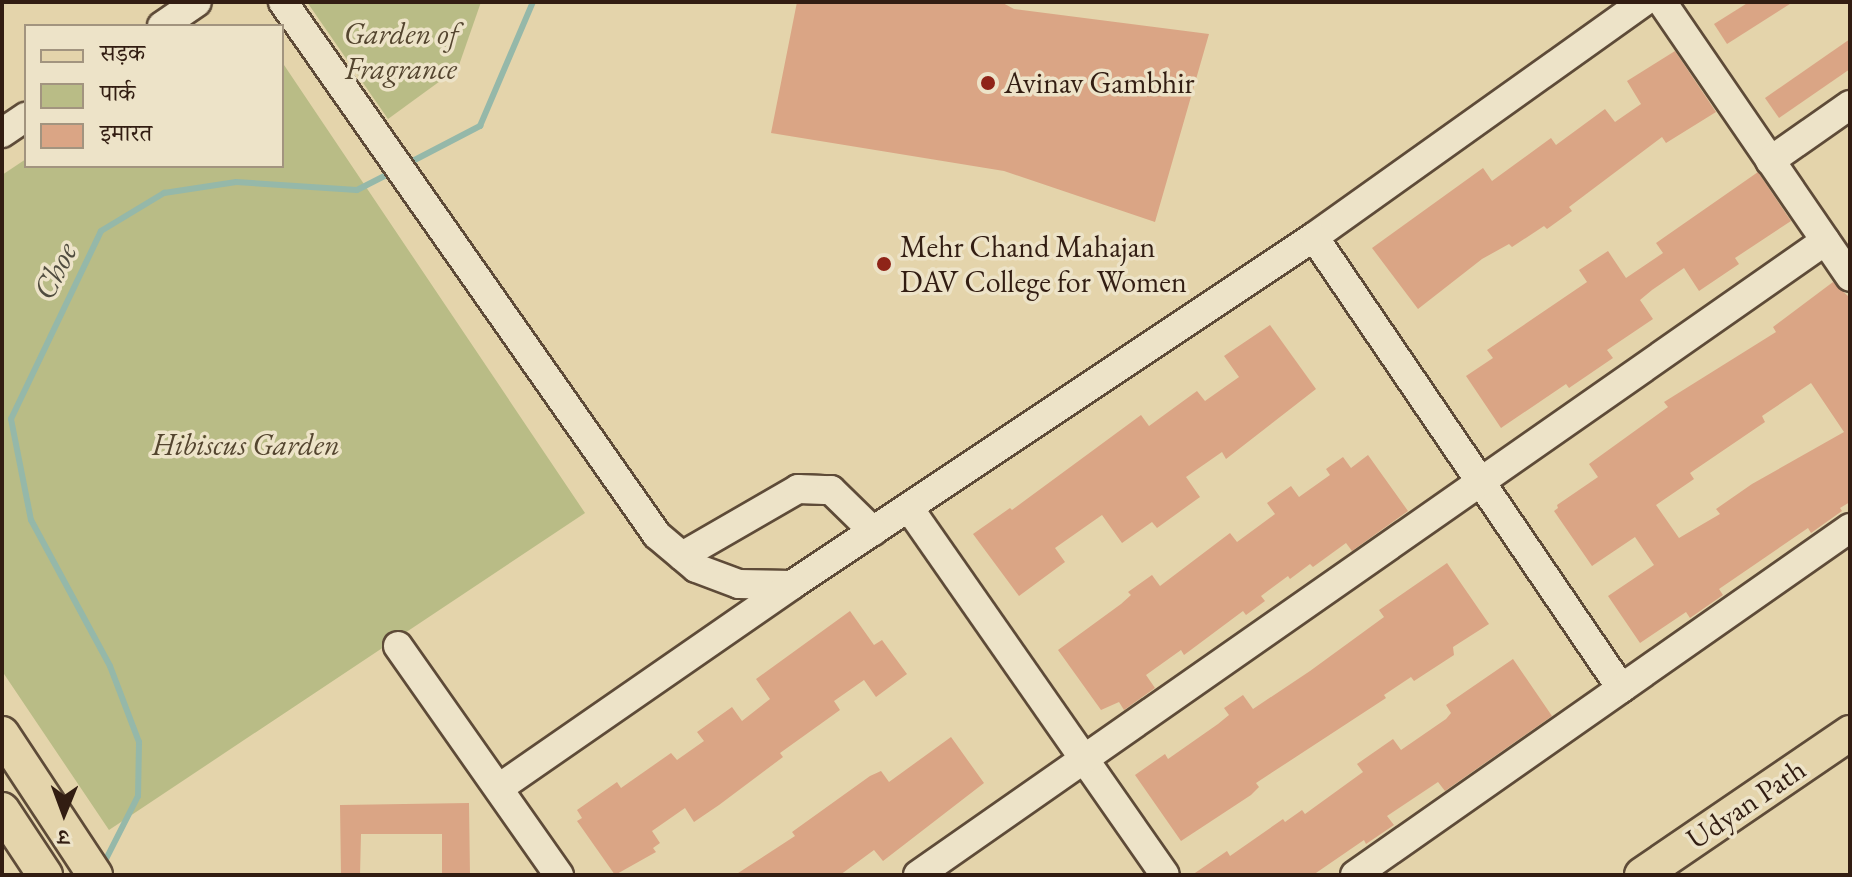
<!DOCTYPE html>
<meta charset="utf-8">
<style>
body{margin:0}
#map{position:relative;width:1852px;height:877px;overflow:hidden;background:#e4d4ab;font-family:"EB Garamond","Noto Serif Devanagari",serif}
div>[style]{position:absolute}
.green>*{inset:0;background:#b9bc86}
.stream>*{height:6px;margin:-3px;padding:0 3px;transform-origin:3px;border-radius:3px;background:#95b8a9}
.building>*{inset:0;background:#daa585}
.roads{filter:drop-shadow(2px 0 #5e4b38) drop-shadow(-2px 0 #5e4b38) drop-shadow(0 2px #5e4b38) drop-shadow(0 -2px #5e4b38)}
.minor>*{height:28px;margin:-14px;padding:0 14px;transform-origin:14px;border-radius:14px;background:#ede3c8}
.major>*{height:34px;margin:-17px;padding:0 17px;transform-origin:17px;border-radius:17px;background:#e4d4ab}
.dots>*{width:22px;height:22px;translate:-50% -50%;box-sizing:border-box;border:4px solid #ede3c8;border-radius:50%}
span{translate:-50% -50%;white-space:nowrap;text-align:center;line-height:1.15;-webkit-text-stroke:7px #ede3c8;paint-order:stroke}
.park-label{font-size:30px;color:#54452f;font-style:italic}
.poi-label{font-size:30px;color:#321d12}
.left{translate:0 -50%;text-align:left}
.street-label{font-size:30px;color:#321d12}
.water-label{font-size:32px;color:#504c3f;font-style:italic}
.frame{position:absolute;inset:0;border:4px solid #321d12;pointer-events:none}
.legend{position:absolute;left:24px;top:24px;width:260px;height:144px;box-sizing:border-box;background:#ede3c8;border:2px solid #a2947f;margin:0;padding:10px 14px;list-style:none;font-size:24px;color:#321d12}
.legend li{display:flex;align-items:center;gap:16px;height:40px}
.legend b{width:40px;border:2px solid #a2947f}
.north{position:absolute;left:24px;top:773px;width:80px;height:80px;-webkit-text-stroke:6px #ede3c8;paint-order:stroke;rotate:181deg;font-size:22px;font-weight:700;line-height:32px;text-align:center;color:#321d12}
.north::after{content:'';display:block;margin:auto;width:28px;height:36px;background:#321d12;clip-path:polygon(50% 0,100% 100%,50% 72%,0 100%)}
</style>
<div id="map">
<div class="green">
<i style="clip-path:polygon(307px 2px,481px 2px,458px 68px,388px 119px)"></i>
<i style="clip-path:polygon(282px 62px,585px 513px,109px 830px,2px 671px,2px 175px,26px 159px,26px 166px,282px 166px)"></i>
</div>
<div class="stream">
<i style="left:405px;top:165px;width:85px;rotate:-27.5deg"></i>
<i style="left:480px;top:126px;width:135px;rotate:-66.9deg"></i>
<i style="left:103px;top:865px;width:77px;rotate:-63.1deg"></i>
<i style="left:138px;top:796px;width:54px;rotate:-88.9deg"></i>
<i style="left:139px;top:742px;width:81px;rotate:-110.9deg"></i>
<i style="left:110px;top:666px;width:166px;rotate:-118.4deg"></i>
<i style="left:31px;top:520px;width:103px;rotate:-101.2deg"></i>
<i style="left:11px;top:419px;width:208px;rotate:-64.4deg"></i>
<i style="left:101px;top:231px;width:74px;rotate:-31.1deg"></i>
<i style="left:164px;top:193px;width:73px;rotate:-8.7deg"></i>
<i style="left:236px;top:182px;width:121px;rotate:3.8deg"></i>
<i style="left:357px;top:190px;width:39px;rotate:-27deg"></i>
</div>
<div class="building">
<i style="clip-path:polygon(797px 2px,1001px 2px,1014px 9px,1209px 34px,1155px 222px,1004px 171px,771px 133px)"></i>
<i style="clip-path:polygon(1749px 2px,1793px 2px,1727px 44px,1714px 24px)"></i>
<i style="clip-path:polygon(1850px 39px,1850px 69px,1779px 118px,1765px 98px)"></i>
<i style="clip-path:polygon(1675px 51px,1716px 112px,1666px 143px,1662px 137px,1569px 207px,1572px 211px,1547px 229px,1544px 226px,1512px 247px,1509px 244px,1482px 259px,1418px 309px,1372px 248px,1483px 168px,1492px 181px,1551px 138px,1556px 145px,1605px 109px,1615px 122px,1641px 104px,1627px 81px)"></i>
<i style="clip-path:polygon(1758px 172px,1791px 221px,1735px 258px,1739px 264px,1699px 291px,1684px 268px,1652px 290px,1640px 300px,1653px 319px,1607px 350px,1613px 358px,1569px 388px,1566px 384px,1501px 428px,1466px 376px,1493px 358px,1487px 350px,1587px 282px,1579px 270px,1608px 251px,1626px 278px,1663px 253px,1656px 243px)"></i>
<i style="clip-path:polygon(evenodd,1833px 282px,1850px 298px,1850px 502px,1840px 508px,1842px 511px,1811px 533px,1808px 528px,1719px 589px,1723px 595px,1690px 618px,1686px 612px,1640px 643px,1608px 596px,1654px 565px,1635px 537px,1592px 566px,1554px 511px,1558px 508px,1557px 505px,1598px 477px,1589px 464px,1668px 407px,1664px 402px,1776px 332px,1773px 327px,1833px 282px,1811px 383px,1844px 432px,1752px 484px,1716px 509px,1720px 514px,1679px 538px,1656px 505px,1694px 479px,1690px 473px,1765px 422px,1762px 416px,1811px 383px)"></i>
<i style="clip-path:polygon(1270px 325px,1316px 389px,1226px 459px,1222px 452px,1186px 477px,1200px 497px,1157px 528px,1152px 522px,1122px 543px,1102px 515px,1055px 548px,1065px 562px,1019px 596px,973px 534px,1010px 508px,1012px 510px,1141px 415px,1149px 426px,1197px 391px,1205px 401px,1239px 377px,1224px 356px)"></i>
<i style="clip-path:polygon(1368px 455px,1408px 511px,1352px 551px,1346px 543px,1313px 567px,1310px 564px,1290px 579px,1288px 576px,1261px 596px,1265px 601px,1246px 615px,1243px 611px,1184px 655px,1181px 650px,1146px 675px,1155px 688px,1124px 710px,1119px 702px,1101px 710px,1058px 650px,1121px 604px,1131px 595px,1128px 592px,1152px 575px,1160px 586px,1230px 533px,1237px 542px,1275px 514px,1267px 503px,1291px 486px,1299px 497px,1330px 475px,1326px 469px,1343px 457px,1351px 468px)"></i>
<i style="clip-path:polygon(1447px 563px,1489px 624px,1453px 647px,1454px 655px,1414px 681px,1411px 677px,1384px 695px,1386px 698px,1256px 783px,1259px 787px,1251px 795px,1181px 841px,1135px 775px,1165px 754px,1168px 759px,1218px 724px,1229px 715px,1224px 708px,1243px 695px,1253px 709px,1310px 671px,1384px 617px,1379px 610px)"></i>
<i style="clip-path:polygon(850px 611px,874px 645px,882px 640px,907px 674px,876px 697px,864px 680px,834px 701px,840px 710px,780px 753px,783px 757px,719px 805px,694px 822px,685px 808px,652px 831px,660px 843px,653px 848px,656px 852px,615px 875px,577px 821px,582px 818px,577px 810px,617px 782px,621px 788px,671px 753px,677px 760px,704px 741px,697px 732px,732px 707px,742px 721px,770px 699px,756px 679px)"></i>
<i style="clip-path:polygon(1513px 659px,1552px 716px,1445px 791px,1438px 782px,1387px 816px,1394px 825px,1366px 844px,1364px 840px,1313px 875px,1192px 875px,1227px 851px,1230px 856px,1283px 819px,1285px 822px,1302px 810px,1305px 814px,1363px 772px,1357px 764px,1393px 739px,1401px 750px,1446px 719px,1451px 713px,1446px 705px)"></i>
<i style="clip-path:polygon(951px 737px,984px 783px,883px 861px,874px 850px,840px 875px,735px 875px,795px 836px,792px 832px,870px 776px,881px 771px,889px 782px)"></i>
<i style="clip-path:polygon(469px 803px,470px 875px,442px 875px,442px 834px,361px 834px,360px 875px,341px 875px,340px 805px)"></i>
</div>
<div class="roads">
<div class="minor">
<i style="left:283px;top:2px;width:651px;rotate:54.94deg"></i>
<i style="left:657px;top:535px;width:51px;rotate:40.2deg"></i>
<i style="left:696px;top:568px;width:46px;rotate:20.4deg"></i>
<i style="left:739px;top:584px;width:53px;rotate:1.1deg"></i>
<i style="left:792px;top:585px;width:627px;rotate:-33.69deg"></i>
<i style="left:1314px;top:237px;width:404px;rotate:-35.5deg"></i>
<i style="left:1662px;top:2px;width:333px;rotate:55.6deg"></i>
<i style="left:162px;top:26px;width:42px;rotate:-34.4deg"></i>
<i style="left:2px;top:133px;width:29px;rotate:-34deg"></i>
<i style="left:1770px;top:161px;width:98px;rotate:-35deg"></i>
<i style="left:1314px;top:237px;width:546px;rotate:55.76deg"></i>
<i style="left:909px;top:508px;width:447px;rotate:55.1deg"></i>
<i style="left:682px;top:556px;width:134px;rotate:-30deg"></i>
<i style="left:798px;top:489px;width:33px;rotate:2deg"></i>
<i style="left:831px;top:490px;width:59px;rotate:44.3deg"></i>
<i style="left:398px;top:646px;width:280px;rotate:54.9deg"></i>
<i style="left:499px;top:788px;width:356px;rotate:-34.7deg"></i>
<i style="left:918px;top:875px;width:1107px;rotate:-34.95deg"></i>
<i style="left:1355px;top:875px;width:605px;rotate:-35.03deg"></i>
</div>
<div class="major">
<i style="left:2px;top:734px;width:169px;rotate:56.6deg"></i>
<i style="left:2px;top:810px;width:78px;rotate:56.5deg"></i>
<i style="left:1642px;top:875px;width:252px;rotate:-34.3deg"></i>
</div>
</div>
<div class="dots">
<i style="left:988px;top:83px;background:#8f2418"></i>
<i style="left:884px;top:264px;background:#8f2418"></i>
</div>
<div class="park-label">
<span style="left:401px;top:51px">Garden of<br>Fragrance</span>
<span style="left:246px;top:445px">Hibiscus Garden</span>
</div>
<div class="poi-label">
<span class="left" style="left:1004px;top:83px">Avinav Gambhir</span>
<span class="left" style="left:900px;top:264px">Mehr Chand Mahajan<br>DAV College for Women</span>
</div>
<div class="street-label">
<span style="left:1746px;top:804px;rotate:-34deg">Udyan Path</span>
</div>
<div class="water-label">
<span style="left:55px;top:271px;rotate:-64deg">Choe</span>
</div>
<div class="frame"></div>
<ul class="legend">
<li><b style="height:10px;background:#e4d4ab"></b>सड़क</li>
<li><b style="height:22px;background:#b9bc86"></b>पार्क</li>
<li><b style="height:22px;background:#daa585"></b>इमारत</li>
</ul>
<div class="north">उ</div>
</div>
